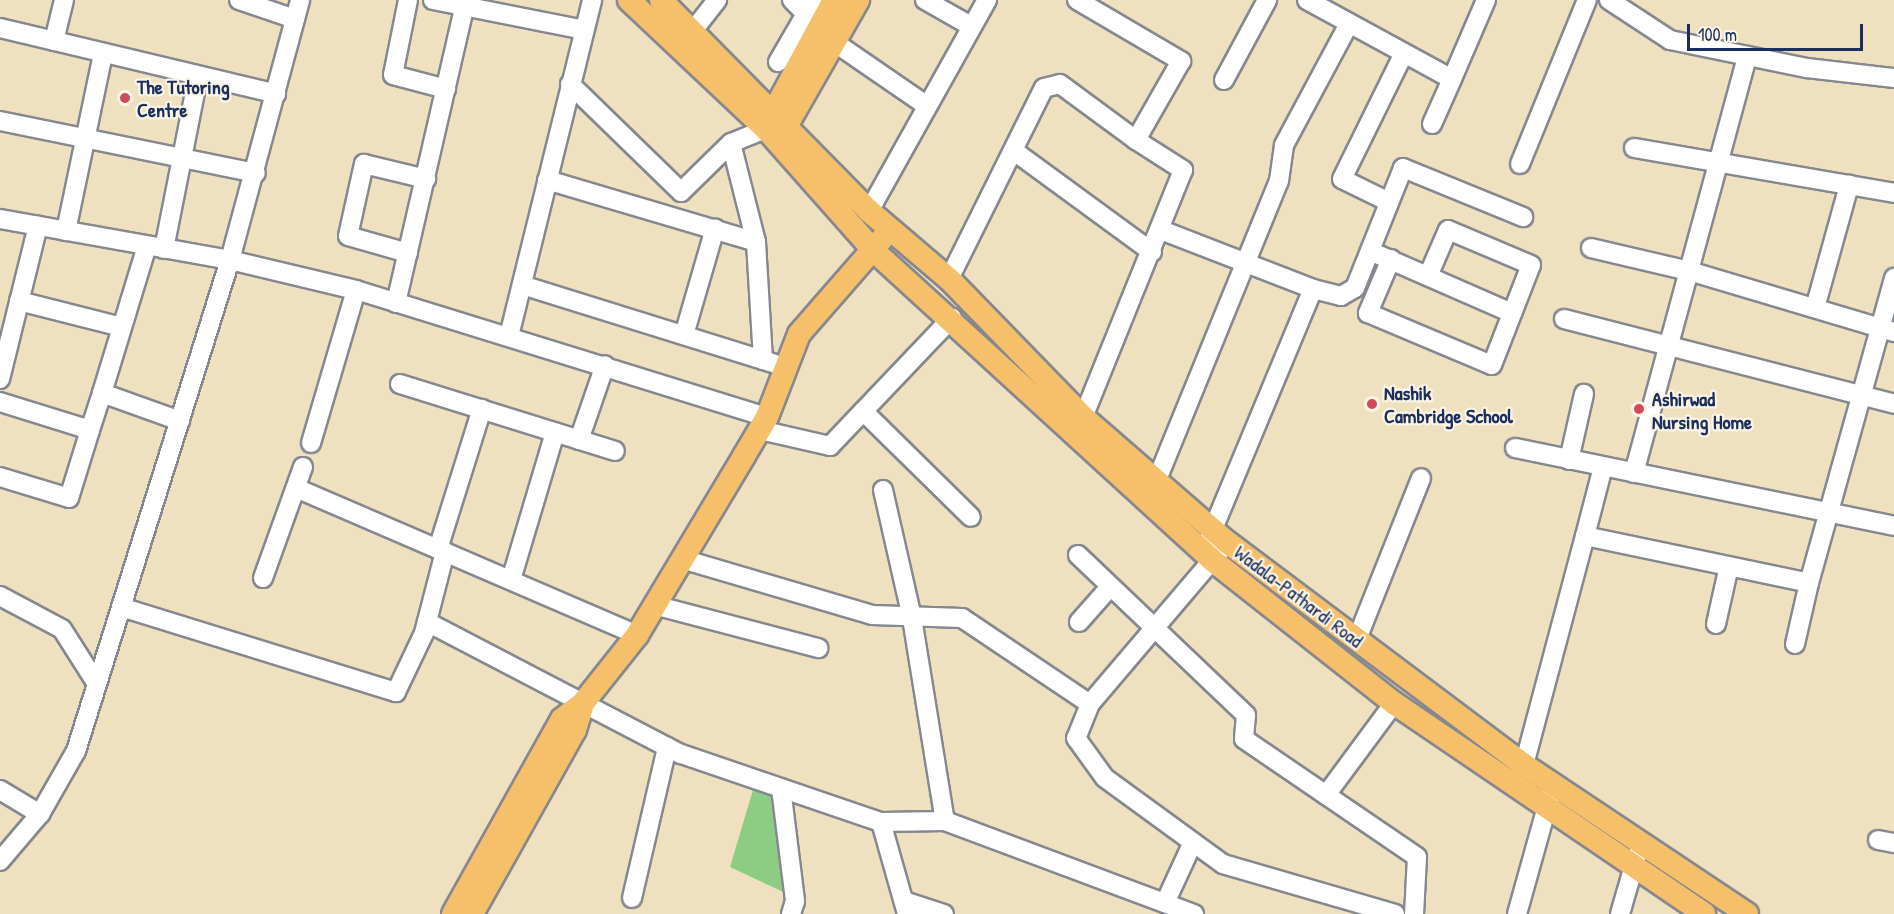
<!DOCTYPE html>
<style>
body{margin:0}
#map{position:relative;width:1894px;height:914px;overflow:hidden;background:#efe1c0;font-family:"Patrick Hand",sans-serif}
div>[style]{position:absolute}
.green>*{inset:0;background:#8ccc83}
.roads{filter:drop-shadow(2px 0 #85888f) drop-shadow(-2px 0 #85888f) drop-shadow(0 2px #85888f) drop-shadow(0 -2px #85888f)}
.minor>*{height:18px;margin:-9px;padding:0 9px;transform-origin:9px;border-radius:9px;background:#fff}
.major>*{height:22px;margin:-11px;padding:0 11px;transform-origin:11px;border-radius:11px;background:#f6c06b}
.dots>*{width:16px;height:16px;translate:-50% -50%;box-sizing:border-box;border:3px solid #fcf5e5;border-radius:50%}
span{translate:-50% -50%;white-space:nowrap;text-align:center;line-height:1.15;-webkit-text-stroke:4.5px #fcf5e5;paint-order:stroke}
.poi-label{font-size:20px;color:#1b2f5e;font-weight:700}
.left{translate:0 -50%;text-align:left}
.street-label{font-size:20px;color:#1b2f5e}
.scale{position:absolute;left:1687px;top:24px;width:176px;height:27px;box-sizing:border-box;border:3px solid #1b2f5e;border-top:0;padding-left:8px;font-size:18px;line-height:21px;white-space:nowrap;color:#1b2f5e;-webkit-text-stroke:4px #fcf5e5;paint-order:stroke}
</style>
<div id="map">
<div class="green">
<i style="clip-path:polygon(756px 780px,781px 788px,796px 898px,730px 867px)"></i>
</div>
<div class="roads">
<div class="minor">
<i style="left:239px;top:0;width:59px;rotate:18.7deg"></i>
<i style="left:408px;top:0;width:76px;rotate:101.3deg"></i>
<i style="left:393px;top:75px;width:55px;rotate:14.8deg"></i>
<i style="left:433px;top:0;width:154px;rotate:11.2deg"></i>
<i style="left:792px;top:0;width:20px;rotate:45deg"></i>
<i style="left:925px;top:0;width:53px;rotate:29.5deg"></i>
<i style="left:1077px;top:0;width:121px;rotate:30.4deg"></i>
<i style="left:1181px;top:61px;width:91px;rotate:119.7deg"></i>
<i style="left:1136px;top:140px;width:56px;rotate:32.6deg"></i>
<i style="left:1183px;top:170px;width:266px;rotate:112deg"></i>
<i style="left:1307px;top:0;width:165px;rotate:28.6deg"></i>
<i style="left:1452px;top:79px;width:86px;rotate:-66.7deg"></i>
<i style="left:1609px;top:0;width:73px;rotate:33.3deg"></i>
<i style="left:1670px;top:40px;width:140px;rotate:11.6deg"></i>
<i style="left:1807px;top:68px;width:88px;rotate:6.6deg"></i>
<i style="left:0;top:28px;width:284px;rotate:13.4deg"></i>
<i style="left:692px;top:32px;width:41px;rotate:-52deg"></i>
<i style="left:54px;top:41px;width:42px;rotate:-76.3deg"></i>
<i style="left:834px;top:42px;width:113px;rotate:34.5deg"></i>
<i style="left:778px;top:62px;width:72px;rotate:-59.9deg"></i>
<i style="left:1224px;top:80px;width:91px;rotate:-61.7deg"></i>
<i style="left:570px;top:84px;width:155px;rotate:44.2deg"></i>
<i style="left:681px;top:192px;width:70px;rotate:-44.4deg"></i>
<i style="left:0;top:121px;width:261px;rotate:11.5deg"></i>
<i style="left:1432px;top:124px;width:49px;rotate:-66deg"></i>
<i style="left:1634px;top:148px;width:264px;rotate:9.8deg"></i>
<i style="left:1014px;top:151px;width:171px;rotate:36.2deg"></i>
<i style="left:1520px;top:164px;width:177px;rotate:-67.8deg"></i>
<i style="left:547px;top:180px;width:218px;rotate:16.5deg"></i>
<i style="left:1389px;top:202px;width:52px;rotate:-153.9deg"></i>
<i style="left:1342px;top:179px;width:140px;rotate:-63.8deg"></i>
<i style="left:869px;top:211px;width:242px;rotate:-60.8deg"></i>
<i style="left:0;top:219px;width:234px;rotate:10.1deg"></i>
<i style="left:230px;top:260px;width:130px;rotate:13.4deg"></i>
<i style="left:356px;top:290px;width:430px;rotate:17.2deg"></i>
<i style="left:1161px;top:230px;width:163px;rotate:21.2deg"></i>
<i style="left:66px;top:231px;width:181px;rotate:-78.2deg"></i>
<i style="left:1591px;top:248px;width:101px;rotate:13.2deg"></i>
<i style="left:1689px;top:271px;width:214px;rotate:16.6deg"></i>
<i style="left:164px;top:249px;width:174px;rotate:-78.8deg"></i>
<i style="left:408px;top:253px;width:62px;rotate:-164.2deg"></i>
<i style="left:348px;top:236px;width:74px;rotate:-77.5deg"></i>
<i style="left:364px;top:164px;width:64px;rotate:13.6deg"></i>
<i style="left:1379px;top:255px;width:145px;rotate:23.6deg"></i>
<i style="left:1391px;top:259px;width:59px;rotate:113.1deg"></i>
<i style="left:1368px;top:313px;width:134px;rotate:22.8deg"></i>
<i style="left:1492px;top:365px;width:107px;rotate:-68.7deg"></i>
<i style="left:1531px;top:265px;width:90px;rotate:-157.1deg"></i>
<i style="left:1448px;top:230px;width:50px;rotate:113.5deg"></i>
<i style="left:949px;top:279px;width:213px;rotate:-63.6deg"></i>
<i style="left:1044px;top:88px;width:16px;rotate:-14deg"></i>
<i style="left:1060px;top:84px;width:94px;rotate:36.4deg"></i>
<i style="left:522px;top:285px;width:275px;rotate:17.3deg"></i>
<i style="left:19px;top:301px;width:106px;rotate:14.2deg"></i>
<i style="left:396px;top:303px;width:311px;rotate:-77deg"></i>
<i style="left:1815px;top:308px;width:128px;rotate:-74.5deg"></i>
<i style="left:1564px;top:319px;width:341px;rotate:14.4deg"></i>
<i style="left:684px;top:335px;width:111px;rotate:-73.8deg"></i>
<i style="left:509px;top:336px;width:346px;rotate:-76.1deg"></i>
<i style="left:763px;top:360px;width:118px;rotate:-93.4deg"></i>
<i style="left:756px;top:242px;width:102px;rotate:-104.2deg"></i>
<i style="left:731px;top:143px;width:38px;rotate:-22deg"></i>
<i style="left:0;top:379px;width:158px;rotate:-76.1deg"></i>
<i style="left:400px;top:384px;width:225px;rotate:17.3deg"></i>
<i style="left:102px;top:393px;width:154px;rotate:-73deg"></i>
<i style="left:0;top:402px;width:94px;rotate:17.3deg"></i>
<i style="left:90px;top:430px;width:39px;rotate:-72deg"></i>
<i style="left:102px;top:393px;width:83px;rotate:19.7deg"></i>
<i style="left:863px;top:411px;width:151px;rotate:44.5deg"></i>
<i style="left:760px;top:430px;width:72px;rotate:12.9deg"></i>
<i style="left:830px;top:446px;width:177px;rotate:-46.4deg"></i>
<i style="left:579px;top:440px;width:79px;rotate:-70.9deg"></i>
<i style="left:311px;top:443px;width:159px;rotate:-73.6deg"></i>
<i style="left:1515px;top:448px;width:387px;rotate:11.6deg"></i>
<i style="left:1569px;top:460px;width:68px;rotate:-77.2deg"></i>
<i style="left:1634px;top:473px;width:432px;rotate:-74.8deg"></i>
<i style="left:0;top:477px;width:72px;rotate:16.9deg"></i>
<i style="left:69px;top:498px;width:71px;rotate:-72.8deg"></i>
<i style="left:1156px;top:482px;width:325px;rotate:-67.8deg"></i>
<i style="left:1279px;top:181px;width:36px;rotate:-82deg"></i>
<i style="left:1284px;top:145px;width:137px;rotate:-61.8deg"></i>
<i style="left:296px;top:488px;width:371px;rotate:23.3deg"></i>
<i style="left:883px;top:490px;width:131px;rotate:77.2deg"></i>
<i style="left:912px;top:618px;width:206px;rotate:80.8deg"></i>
<i style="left:1585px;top:536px;width:71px;rotate:-75.4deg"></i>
<i style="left:1208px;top:541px;width:273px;rotate:-67.4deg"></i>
<i style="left:1313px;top:289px;width:29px;rotate:14deg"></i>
<i style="left:1341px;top:296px;width:16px;rotate:-30deg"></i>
<i style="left:1355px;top:288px;width:129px;rotate:-68.2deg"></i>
<i style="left:1403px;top:168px;width:130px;rotate:22.2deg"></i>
<i style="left:438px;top:549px;width:147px;rotate:-72.6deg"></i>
<i style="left:1220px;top:551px;width:201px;rotate:130.4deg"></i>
<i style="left:1090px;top:704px;width:37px;rotate:112deg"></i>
<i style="left:1076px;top:738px;width:49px;rotate:54.1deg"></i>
<i style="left:1105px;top:778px;width:146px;rotate:36.1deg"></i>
<i style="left:1223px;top:864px;width:179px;rotate:16.2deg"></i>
<i style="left:1078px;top:555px;width:232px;rotate:43.6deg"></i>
<i style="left:1246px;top:715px;width:24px;rotate:95deg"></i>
<i style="left:1244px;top:739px;width:209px;rotate:34.3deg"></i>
<i style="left:1417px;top:857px;width:57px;rotate:93deg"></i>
<i style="left:682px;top:559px;width:198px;rotate:16.4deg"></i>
<i style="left:872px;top:615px;width:90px;rotate:1.9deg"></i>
<i style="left:962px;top:618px;width:154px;rotate:33.9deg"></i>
<i style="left:263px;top:578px;width:118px;rotate:-70.2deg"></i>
<i style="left:511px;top:580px;width:154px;rotate:-73.4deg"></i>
<i style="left:0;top:596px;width:70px;rotate:28deg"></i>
<i style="left:62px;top:629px;width:65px;rotate:57.5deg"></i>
<i style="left:654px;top:605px;width:170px;rotate:14.7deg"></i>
<i style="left:121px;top:607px;width:288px;rotate:17.2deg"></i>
<i style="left:396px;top:692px;width:65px;rotate:-64.6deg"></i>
<i style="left:424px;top:633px;width:84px;rotate:-75.5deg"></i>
<i style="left:427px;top:622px;width:286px;rotate:27.5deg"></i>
<i style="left:681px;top:754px;width:211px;rotate:18.8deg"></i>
<i style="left:881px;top:822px;width:96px;rotate:74.2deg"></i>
<i style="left:1079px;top:622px;width:47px;rotate:-48.5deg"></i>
<i style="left:1716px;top:624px;width:59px;rotate:-77.4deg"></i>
<i style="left:1357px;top:639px;width:173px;rotate:-68.3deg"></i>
<i style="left:1795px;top:644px;width:63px;rotate:-77.1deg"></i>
<i style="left:1524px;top:765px;width:237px;rotate:-75.1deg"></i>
<i style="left:1585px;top:536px;width:229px;rotate:11.8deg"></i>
<i style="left:1809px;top:583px;width:317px;rotate:-74.4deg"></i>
<i style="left:781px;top:788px;width:114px;rotate:82.9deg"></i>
<i style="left:795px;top:901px;width:14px;rotate:107deg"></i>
<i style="left:0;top:790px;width:47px;rotate:31deg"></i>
<i style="left:1326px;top:795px;width:114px;rotate:-53.5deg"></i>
<i style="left:881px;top:822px;width:64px;rotate:-0.9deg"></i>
<i style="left:945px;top:821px;width:266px;rotate:20.5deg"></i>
<i style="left:1878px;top:840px;width:16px;rotate:11deg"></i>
<i style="left:0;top:861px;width:62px;rotate:-49.6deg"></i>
<i style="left:40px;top:814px;width:73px;rotate:-60.3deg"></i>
<i style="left:76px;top:751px;width:515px;rotate:-72.59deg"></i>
<i style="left:230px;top:260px;width:269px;rotate:-74.9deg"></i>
<i style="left:632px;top:898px;width:155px;rotate:-76.9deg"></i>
<i style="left:904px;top:901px;width:42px;rotate:18deg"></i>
<i style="left:1165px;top:903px;width:67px;rotate:-65.3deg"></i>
<i style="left:1517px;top:914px;width:123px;rotate:-74.4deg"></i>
<i style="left:1620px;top:914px;width:61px;rotate:-73.9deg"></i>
</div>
<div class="major">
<i style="left:629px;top:0;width:188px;rotate:43.3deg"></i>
<i style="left:766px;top:129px;width:162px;rotate:48.5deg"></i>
<i style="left:873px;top:250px;width:459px;rotate:42.4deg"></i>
<i style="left:1212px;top:560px;width:231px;rotate:38.2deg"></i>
<i style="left:1394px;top:703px;width:375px;rotate:34.2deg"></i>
<i style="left:661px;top:0;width:296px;rotate:45.4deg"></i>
<i style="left:869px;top:211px;width:105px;rotate:40.4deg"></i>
<i style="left:949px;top:279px;width:192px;rotate:45.8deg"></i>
<i style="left:1083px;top:417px;width:191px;rotate:41deg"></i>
<i style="left:1227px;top:542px;width:371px;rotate:36.9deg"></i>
<i style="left:1524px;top:765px;width:268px;rotate:33.7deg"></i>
<i style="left:768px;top:122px;width:139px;rotate:-61.6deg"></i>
<i style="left:780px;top:137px;width:158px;rotate:-60.3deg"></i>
<i style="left:453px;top:914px;width:223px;rotate:-60.8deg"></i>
<i style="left:562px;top:719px;width:26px;rotate:-37deg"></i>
<i style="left:583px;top:703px;width:87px;rotate:-51.5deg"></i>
<i style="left:637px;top:635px;width:209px;rotate:-59.1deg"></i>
<i style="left:744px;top:456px;width:45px;rotate:-59.5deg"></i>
<i style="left:767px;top:417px;width:89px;rotate:-68.9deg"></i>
<i style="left:799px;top:334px;width:125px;rotate:-48.9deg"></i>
<i style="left:472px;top:914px;width:211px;rotate:-60.8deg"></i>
<i style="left:575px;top:730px;width:28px;rotate:-73deg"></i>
</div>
</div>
<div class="dots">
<i style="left:125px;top:98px;background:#d1495b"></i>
<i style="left:1372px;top:404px;background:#d1495b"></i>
<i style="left:1639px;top:409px;background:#d1495b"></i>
</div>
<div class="poi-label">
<span class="left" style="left:137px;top:98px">The Tutoring<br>Centre</span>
<span class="left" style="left:1384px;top:404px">Nashik<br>Cambridge School</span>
<span class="left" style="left:1652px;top:410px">Ashirwad<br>Nursing Home</span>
</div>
<div class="street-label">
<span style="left:1299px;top:596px;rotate:37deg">Wadala-Pathardi Road</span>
</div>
<div class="scale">100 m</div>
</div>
